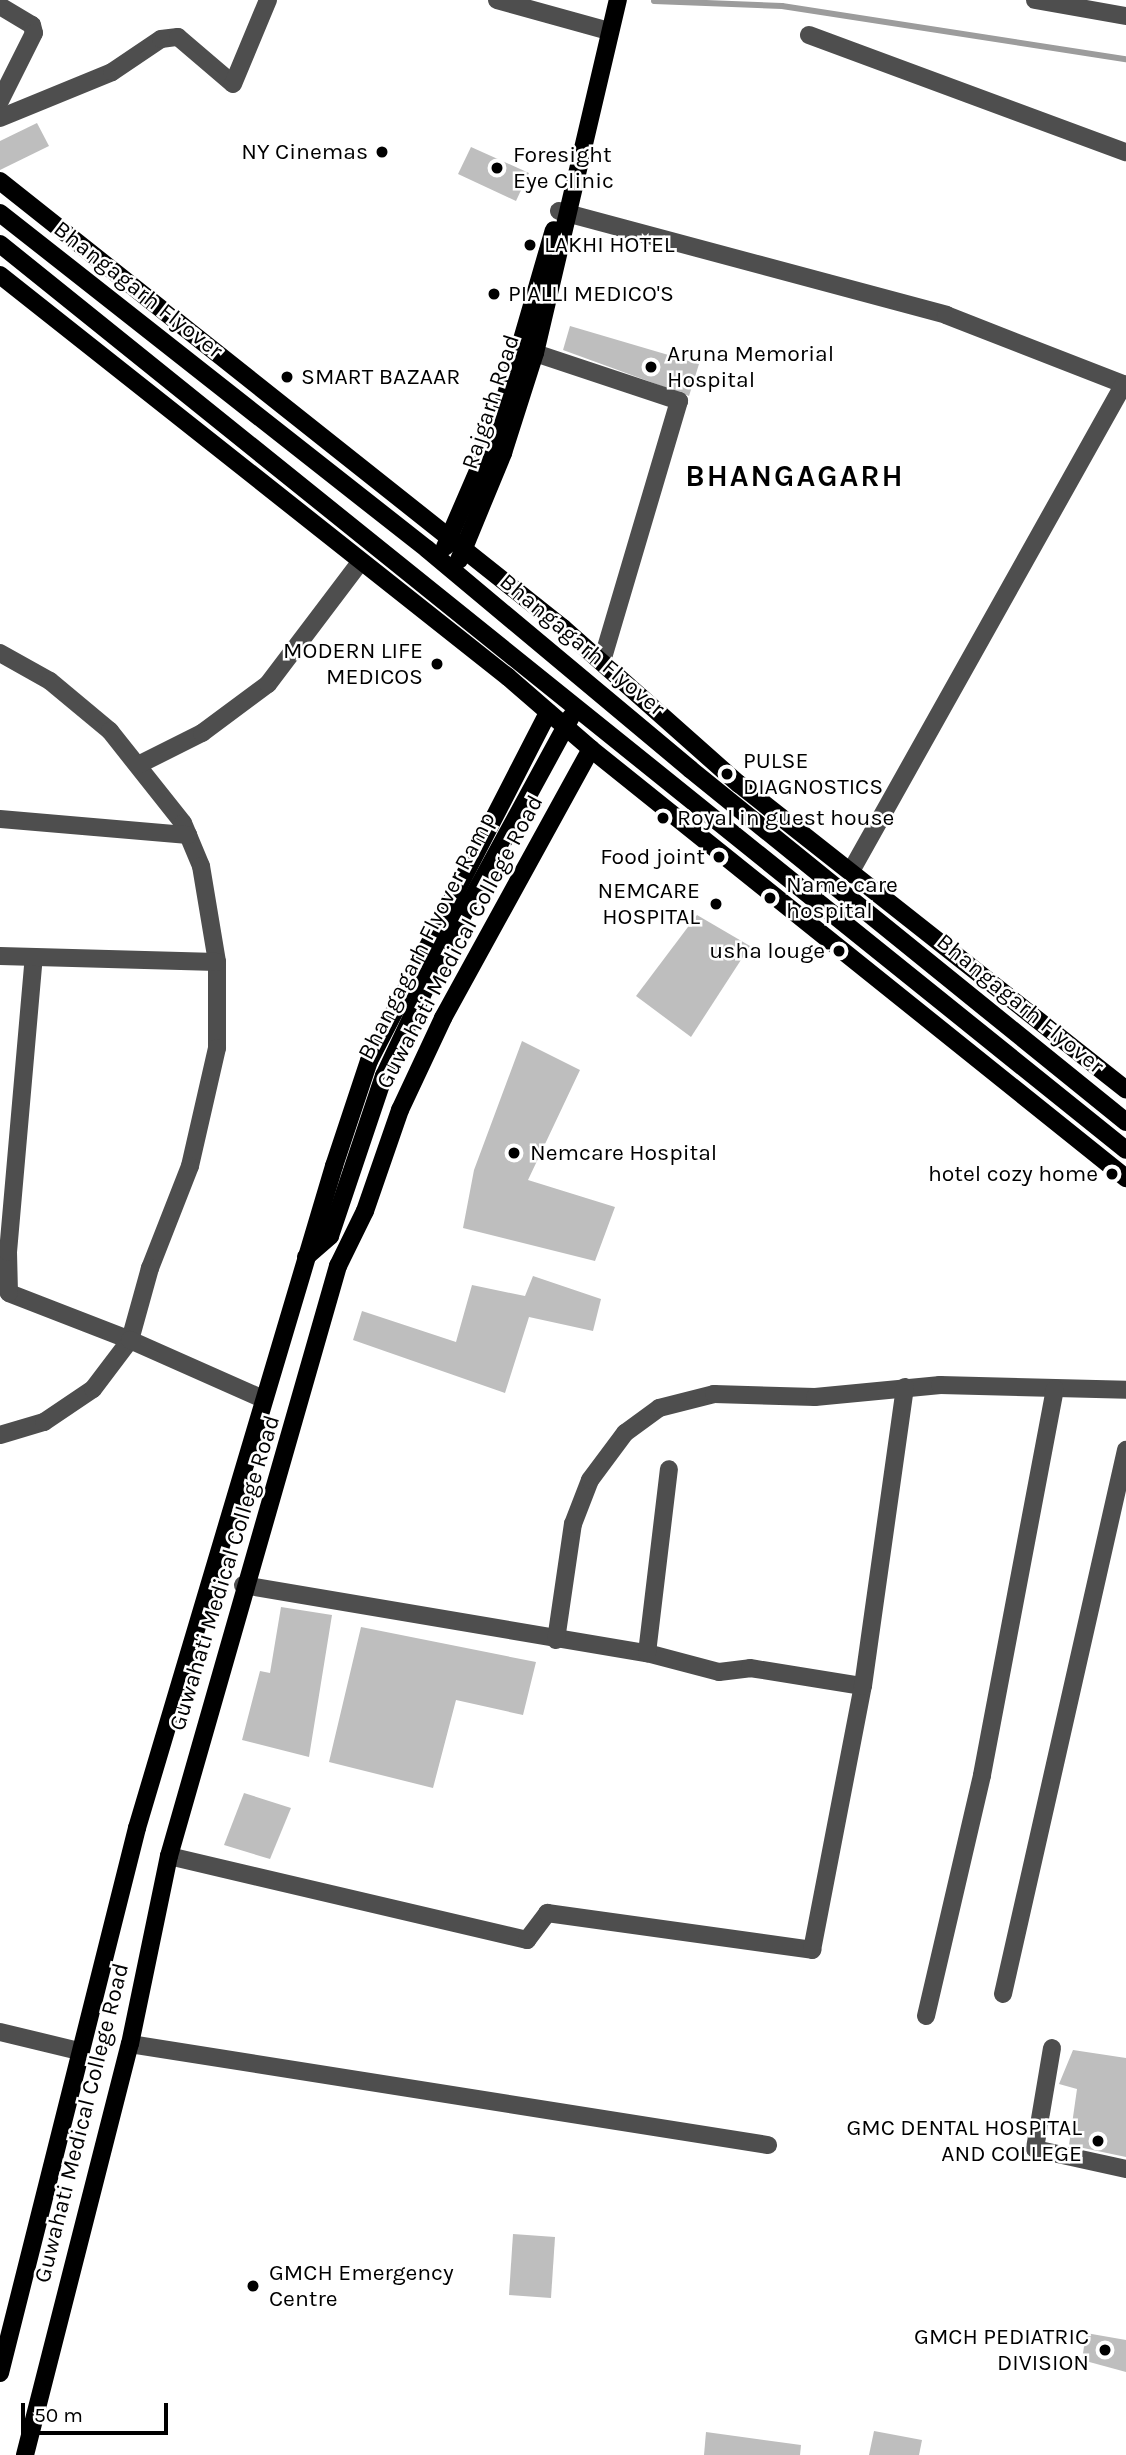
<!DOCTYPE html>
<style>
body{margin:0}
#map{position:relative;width:1126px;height:2455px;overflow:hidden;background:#fff;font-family:Karla,sans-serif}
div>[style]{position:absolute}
.stream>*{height:6px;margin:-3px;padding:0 3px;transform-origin:3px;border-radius:3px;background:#9c9c9c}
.building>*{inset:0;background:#bebebe}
.minor>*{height:18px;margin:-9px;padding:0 9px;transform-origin:9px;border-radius:9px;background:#4e4e4e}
.major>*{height:18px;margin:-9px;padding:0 9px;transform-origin:9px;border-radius:9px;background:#000}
.dots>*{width:19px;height:19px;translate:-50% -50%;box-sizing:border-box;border:4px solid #fff;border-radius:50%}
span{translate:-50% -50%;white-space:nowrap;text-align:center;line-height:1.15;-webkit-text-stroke:5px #fff;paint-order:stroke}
.poi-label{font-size:23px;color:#000}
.right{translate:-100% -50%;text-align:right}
.left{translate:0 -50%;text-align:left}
.street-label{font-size:23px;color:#000}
.district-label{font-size:30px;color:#000;font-weight:700;letter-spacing:2px}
.scale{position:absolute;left:21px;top:2403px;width:147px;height:32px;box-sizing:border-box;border:4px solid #000;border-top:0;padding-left:9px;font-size:21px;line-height:24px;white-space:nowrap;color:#000;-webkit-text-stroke:5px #fff;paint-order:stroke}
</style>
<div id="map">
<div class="stream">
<i style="left:654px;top:1px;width:128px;rotate:2.2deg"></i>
<i style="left:782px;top:6px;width:348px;rotate:8.8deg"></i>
</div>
<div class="building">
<i style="clip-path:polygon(37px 123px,49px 146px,0 170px,0 141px)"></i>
<i style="clip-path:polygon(471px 147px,529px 173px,516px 201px,458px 174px)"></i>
<i style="clip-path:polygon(570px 326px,699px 364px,689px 396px,563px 350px)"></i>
<i style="clip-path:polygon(697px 915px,750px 946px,691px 1037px,636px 996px)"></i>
<i style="clip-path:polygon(522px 1041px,580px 1070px,528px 1180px,615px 1207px,595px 1261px,463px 1228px,474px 1170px)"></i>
<i style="clip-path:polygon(533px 1276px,601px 1299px,593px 1331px,529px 1317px,505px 1393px,353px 1340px,362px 1311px,456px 1342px,472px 1285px,525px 1296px)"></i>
<i style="clip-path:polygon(281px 1607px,332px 1615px,309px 1757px,242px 1740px,260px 1671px,270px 1673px)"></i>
<i style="clip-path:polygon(361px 1627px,536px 1662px,523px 1715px,456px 1700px,433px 1788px,329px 1762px)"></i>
<i style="clip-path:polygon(244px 1793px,291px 1808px,270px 1859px,224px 1845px)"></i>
<i style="clip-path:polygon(1073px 2050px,1126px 2058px,1126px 2157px,1069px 2145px,1077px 2089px,1059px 2084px)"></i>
<i style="clip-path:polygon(513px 2234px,555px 2237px,551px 2298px,509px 2295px)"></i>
<i style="clip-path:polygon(1086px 2333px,1126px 2340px,1126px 2372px,1082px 2360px)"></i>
<i style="clip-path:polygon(874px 2431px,922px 2440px,919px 2455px,869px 2455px)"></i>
<i style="clip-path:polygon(706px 2432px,801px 2445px,800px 2455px,704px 2455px)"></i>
</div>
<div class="minor">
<i style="left:497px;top:0;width:116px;rotate:15.5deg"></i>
<i style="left:1035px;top:0;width:92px;rotate:10deg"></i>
<i style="left:0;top:6px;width:37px;rotate:31deg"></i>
<i style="left:32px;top:25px;width:8px;rotate:76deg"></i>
<i style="left:34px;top:33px;width:76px;rotate:116.6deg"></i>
<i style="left:809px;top:35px;width:338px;rotate:20.3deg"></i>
<i style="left:0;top:118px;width:121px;rotate:-22.3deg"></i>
<i style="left:112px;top:72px;width:59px;rotate:-34deg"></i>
<i style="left:161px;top:39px;width:17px;rotate:-7deg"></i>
<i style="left:178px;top:37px;width:72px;rotate:40.5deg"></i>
<i style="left:233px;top:84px;width:91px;rotate:-67.4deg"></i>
<i style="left:559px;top:211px;width:401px;rotate:15deg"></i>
<i style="left:946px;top:315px;width:193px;rotate:21.3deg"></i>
<i style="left:535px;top:353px;width:152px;rotate:18.4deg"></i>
<i style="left:679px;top:401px;width:271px;rotate:106.5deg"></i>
<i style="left:0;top:653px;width:57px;rotate:29.2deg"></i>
<i style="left:50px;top:681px;width:78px;rotate:39.8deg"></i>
<i style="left:110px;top:731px;width:117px;rotate:51.6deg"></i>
<i style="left:183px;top:823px;width:47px;rotate:67.3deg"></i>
<i style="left:201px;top:866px;width:97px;rotate:80.5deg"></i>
<i style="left:217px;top:962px;width:86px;rotate:90deg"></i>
<i style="left:217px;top:1048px;width:121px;rotate:102.9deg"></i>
<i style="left:190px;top:1166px;width:110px;rotate:111.4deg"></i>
<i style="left:150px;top:1268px;width:75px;rotate:105.5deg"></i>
<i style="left:130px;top:1340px;width:130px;rotate:-158.8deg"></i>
<i style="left:9px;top:1293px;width:41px;rotate:-91.4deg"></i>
<i style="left:8px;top:1252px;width:296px;rotate:-85deg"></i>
<i style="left:138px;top:765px;width:72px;rotate:-26.6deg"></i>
<i style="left:202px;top:733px;width:82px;rotate:-36.6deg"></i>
<i style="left:268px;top:684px;width:154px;rotate:-52.9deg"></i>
<i style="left:0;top:819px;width:189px;rotate:4.9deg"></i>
<i style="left:851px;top:871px;width:558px;rotate:-60.73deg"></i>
<i style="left:0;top:956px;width:217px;rotate:1.6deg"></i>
<i style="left:0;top:1435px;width:46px;rotate:-16.5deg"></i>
<i style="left:44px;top:1422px;width:59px;rotate:-34deg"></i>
<i style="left:93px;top:1389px;width:61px;rotate:-52.9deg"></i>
<i style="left:130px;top:1340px;width:145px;rotate:23.9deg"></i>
<i style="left:243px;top:1585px;width:410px;rotate:9.6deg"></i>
<i style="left:647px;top:1653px;width:74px;rotate:14.8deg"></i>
<i style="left:719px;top:1672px;width:31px;rotate:-7deg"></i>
<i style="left:750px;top:1668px;width:114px;rotate:9.1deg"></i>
<i style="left:556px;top:1640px;width:117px;rotate:-81.7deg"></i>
<i style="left:573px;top:1524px;width:47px;rotate:-68.9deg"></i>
<i style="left:590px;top:1480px;width:59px;rotate:-53.3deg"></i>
<i style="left:625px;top:1433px;width:42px;rotate:-36.3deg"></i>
<i style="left:659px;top:1408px;width:57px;rotate:-14.3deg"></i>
<i style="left:714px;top:1394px;width:101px;rotate:1.7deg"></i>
<i style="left:815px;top:1397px;width:126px;rotate:-5.5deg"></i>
<i style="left:940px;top:1385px;width:186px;rotate:1.5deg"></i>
<i style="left:647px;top:1653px;width:185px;rotate:-83.2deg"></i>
<i style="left:169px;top:1856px;width:368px;rotate:13.2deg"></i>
<i style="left:527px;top:1940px;width:34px;rotate:-53deg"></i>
<i style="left:547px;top:1913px;width:268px;rotate:7.9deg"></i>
<i style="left:812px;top:1950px;width:269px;rotate:-79.1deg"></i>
<i style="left:863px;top:1686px;width:302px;rotate:-82deg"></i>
<i style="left:1003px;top:1994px;width:558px;rotate:-77.26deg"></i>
<i style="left:926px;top:2016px;width:247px;rotate:-76.9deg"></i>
<i style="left:982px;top:1775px;width:393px;rotate:-79.3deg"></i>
<i style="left:0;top:2032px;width:81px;rotate:13.5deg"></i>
<i style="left:130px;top:2044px;width:646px;rotate:9deg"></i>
<i style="left:1052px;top:2048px;width:102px;rotate:99.6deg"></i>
<i style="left:1035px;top:2149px;width:93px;rotate:12.4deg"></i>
</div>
<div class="major">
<i style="left:0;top:181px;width:719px;rotate:38.45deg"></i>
<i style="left:563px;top:628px;width:235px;rotate:41.6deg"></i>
<i style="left:739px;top:784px;width:493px;rotate:38.3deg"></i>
<i style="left:0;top:213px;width:543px;rotate:38.2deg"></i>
<i style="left:427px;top:549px;width:343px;rotate:39.9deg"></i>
<i style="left:690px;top:769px;width:561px;rotate:38.99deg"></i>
<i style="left:0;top:244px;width:1445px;rotate:38.82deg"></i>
<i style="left:0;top:275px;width:648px;rotate:38.36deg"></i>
<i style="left:508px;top:677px;width:110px;rotate:40.9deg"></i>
<i style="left:591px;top:749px;width:686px;rotate:38.73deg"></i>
<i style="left:445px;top:547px;width:129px;rotate:-66.6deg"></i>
<i style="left:496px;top:429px;width:207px;rotate:-73.8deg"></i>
<i style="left:459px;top:560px;width:116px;rotate:-67.6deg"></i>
<i style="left:503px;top:453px;width:105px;rotate:-72.3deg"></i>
<i style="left:535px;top:353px;width:363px;rotate:-76.8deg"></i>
<i style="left:306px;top:1257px;width:32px;rotate:-41deg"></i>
<i style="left:330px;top:1236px;width:169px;rotate:-71.4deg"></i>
<i style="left:384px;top:1076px;width:132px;rotate:-64.8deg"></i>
<i style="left:440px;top:957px;width:273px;rotate:-61.4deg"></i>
<i style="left:0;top:2373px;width:562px;rotate:-75.89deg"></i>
<i style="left:137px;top:1828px;width:691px;rotate:-73.43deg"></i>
<i style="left:334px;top:1166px;width:111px;rotate:-71.6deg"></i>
<i style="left:369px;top:1061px;width:392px;rotate:-62.8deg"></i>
<i style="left:25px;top:2455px;width:424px;rotate:-75.7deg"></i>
<i style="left:130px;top:2044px;width:192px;rotate:-78.3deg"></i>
<i style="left:169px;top:1856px;width:614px;rotate:-74.02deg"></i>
<i style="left:338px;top:1266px;width:61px;rotate:-63.9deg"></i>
<i style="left:365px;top:1211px;width:107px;rotate:-70.9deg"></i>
<i style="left:400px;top:1110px;width:102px;rotate:-64.9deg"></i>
<i style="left:443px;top:1018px;width:307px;rotate:-61.2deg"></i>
</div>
<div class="dots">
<i style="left:382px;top:152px;background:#000"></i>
<i style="left:497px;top:168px;background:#000"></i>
<i style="left:530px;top:245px;background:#000"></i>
<i style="left:494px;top:294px;background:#000"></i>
<i style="left:651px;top:367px;background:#000"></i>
<i style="left:287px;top:377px;background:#000"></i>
<i style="left:437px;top:664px;background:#000"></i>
<i style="left:727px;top:774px;background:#000"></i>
<i style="left:663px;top:818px;background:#000"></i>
<i style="left:719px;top:857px;background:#000"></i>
<i style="left:770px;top:898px;background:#000"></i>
<i style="left:716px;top:904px;background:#000"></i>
<i style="left:839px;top:951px;background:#000"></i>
<i style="left:514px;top:1153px;background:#000"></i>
<i style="left:1112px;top:1174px;background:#000"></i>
<i style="left:1098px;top:2141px;background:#000"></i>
<i style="left:253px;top:2286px;background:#000"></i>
<i style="left:1105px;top:2350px;background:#000"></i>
</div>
<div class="poi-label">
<span class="right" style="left:368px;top:152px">NY Cinemas</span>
<span class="left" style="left:513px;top:168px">Foresight<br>Eye Clinic</span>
<span class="left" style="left:544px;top:245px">LAKHI HOTEL</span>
<span class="left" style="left:508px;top:294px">PIALLI MEDICO'S</span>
<span class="left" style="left:667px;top:367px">Aruna Memorial<br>Hospital</span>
<span class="left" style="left:301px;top:377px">SMART BAZAAR</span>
<span class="right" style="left:423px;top:664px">MODERN LIFE<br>MEDICOS</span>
<span class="left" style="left:743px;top:774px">PULSE<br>DIAGNOSTICS</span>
<span class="left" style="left:677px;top:818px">Royal in guest house</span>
<span class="right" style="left:705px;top:857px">Food joint</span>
<span class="left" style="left:786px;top:898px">Name care<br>hospital</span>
<span class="right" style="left:700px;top:904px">NEMCARE<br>HOSPITAL</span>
<span class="right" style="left:825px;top:951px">usha louge</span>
<span class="left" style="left:530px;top:1153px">Nemcare Hospital</span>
<span class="right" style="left:1098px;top:1174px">hotel cozy home</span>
<span class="right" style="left:1082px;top:2141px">GMC DENTAL HOSPITAL<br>AND COLLEGE</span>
<span class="left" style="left:269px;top:2286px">GMCH Emergency<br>Centre</span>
<span class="right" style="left:1089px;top:2350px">GMCH PEDIATRIC<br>DIVISION</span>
</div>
<div class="street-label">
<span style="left:138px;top:290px;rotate:38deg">Bhangagarh Flyover</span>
<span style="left:491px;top:402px;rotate:-72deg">Rajgarh Road</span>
<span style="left:582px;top:645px;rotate:40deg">Bhangagarh Flyover</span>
<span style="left:427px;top:936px;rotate:-63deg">Bhangagarh Flyover Ramp</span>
<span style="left:460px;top:942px;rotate:-62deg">Guwahati Medical College Road</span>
<span style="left:1020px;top:1004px;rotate:39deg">Bhangagarh Flyover</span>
<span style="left:225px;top:1573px;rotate:-73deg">Guwahati Medical College Road</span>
<span style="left:82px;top:2123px;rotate:-76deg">Guwahati Medical College Road</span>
</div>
<div class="district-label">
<span style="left:795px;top:476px">BHANGAGARH</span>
</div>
<div class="scale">50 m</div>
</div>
